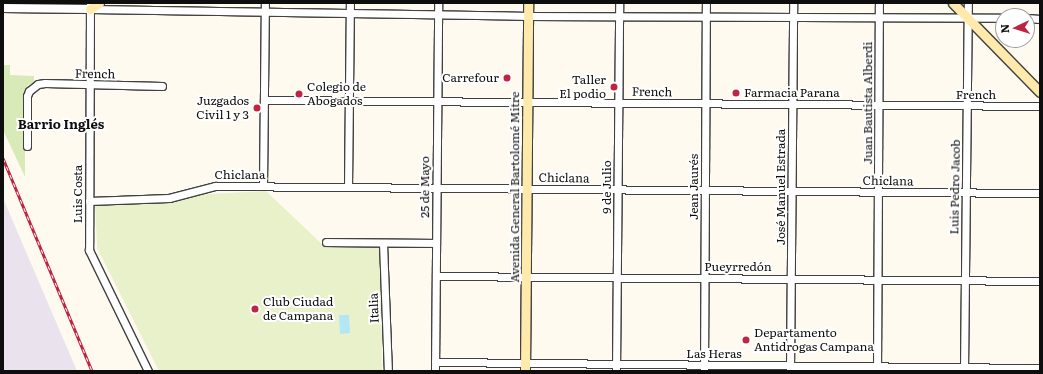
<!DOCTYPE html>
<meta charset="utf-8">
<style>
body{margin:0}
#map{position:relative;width:1043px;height:374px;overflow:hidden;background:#fffaf0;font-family:Literata,serif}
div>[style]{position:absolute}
.industrial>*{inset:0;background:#eae3ed}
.green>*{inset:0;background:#d9eab9}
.pitch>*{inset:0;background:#e9f1cb}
.water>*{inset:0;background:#b4e7f6}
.roads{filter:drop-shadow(1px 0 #414141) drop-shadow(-1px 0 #414141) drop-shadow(0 1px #414141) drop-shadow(0 -1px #414141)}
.minor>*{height:7px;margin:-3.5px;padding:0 3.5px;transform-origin:3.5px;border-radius:3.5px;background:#fff}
.tertiary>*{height:8px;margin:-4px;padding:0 4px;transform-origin:4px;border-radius:4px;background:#fff}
.secondary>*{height:9px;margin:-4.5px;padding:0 4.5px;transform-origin:4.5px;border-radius:4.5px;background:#ffe9ab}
.rail>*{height:3px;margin-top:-1.5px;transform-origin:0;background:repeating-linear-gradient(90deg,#fff 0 4.5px,#bf2543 0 9px);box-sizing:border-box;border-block:1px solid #bf2543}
.dots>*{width:11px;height:11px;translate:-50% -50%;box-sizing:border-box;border:2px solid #fff;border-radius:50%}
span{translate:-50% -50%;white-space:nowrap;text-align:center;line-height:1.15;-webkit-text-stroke:4px #fff;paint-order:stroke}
.street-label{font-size:12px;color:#0e0e0e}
.poi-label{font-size:12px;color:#0e0e0e}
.right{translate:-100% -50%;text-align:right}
.left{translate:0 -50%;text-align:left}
.neighbourhood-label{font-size:13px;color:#0e0e0e;font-weight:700}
.frame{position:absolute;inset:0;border:4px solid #0e0e0e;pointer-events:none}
.north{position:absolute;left:995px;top:8px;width:40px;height:40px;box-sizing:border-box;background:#fff;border:1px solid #9f9f9f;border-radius:50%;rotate:266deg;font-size:11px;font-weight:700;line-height:16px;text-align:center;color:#0e0e0e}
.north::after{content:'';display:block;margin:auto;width:14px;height:18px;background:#bf2543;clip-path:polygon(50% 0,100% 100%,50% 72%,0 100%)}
</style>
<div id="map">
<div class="industrial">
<i style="clip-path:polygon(3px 198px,77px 371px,3px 371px)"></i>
</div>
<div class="green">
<i style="clip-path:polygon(3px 65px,10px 65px,10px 75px,34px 76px,34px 83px,28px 85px,25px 94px,25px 177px,3px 130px)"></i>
</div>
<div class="pitch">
<i style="clip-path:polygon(266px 191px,325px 247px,381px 246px,382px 371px,159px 371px,97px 248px,95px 200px)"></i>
</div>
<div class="water">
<i style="clip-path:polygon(339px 315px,349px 315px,350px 333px,340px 334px)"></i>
</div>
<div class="roads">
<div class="minor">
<i style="left:90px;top:3px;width:247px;rotate:90.2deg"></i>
<i style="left:89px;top:250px;width:135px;rotate:64deg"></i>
<i style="left:90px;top:9px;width:438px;rotate:0.9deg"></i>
<i style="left:528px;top:16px;width:475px;rotate:0.2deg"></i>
<i style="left:1027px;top:18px;width:13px;rotate:4deg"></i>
<i style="left:265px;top:100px;width:775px;rotate:0.44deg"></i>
<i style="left:27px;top:146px;width:50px;rotate:-90deg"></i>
<i style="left:27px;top:96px;width:5px;rotate:-68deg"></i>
<i style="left:29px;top:91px;width:11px;rotate:-38deg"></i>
<i style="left:38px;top:84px;width:7px;rotate:-8deg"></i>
<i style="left:45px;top:83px;width:117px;rotate:1.5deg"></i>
<i style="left:263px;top:186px;width:183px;rotate:-89.4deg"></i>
<i style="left:348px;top:187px;width:184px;rotate:-89.4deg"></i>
<i style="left:89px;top:201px;width:80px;rotate:-2.1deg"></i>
<i style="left:169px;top:198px;width:48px;rotate:-14.6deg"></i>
<i style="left:215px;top:186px;width:825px;rotate:0.49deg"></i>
<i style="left:326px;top:242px;width:110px;rotate:0.5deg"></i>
<i style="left:383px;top:243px;width:128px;rotate:87.8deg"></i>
<i style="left:436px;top:276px;width:604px;rotate:0.47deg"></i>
<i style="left:435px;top:362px;width:605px;rotate:0.57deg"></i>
<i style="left:435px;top:371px;width:368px;rotate:-89.5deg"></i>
<i style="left:616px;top:371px;width:368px;rotate:-89.5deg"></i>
<i style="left:704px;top:371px;width:368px;rotate:-89.7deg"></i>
<i style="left:790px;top:371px;width:368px;rotate:-89.5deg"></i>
<i style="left:877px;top:371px;width:368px;rotate:-89.7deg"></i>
<i style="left:964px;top:371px;width:368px;rotate:-89.4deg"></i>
</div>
<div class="tertiary">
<i style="left:3px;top:8px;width:87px;rotate:0.7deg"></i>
</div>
<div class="secondary">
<i style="left:953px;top:3px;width:124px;rotate:45.7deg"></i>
<i style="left:90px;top:9px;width:11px;rotate:-34deg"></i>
<i style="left:525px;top:371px;width:368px;rotate:-89.5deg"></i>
</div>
</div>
<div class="rail">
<i style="left:3px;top:158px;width:231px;rotate:67.3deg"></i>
</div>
<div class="dots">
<i style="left:507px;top:78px;background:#bf2543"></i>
<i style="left:614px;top:87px;background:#bf2543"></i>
<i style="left:736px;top:93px;background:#bf2543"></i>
<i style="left:299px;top:94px;background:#bf2543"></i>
<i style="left:257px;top:108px;background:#bf2543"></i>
<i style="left:255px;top:309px;background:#bf2543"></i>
<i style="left:746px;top:340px;background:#bf2543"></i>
</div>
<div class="street-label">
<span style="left:95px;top:74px;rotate:1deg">French</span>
<span style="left:652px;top:92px;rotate:1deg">French</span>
<span style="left:976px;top:95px">French</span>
<span style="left:868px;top:103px;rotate:-90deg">Juan Bautista Alberdi</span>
<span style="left:240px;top:175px">Chiclana</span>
<span style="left:564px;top:178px;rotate:1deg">Chiclana</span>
<span style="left:888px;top:181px;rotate:1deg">Chiclana</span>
<span style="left:425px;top:187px;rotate:-90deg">25 de Mayo</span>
<span style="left:515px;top:187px;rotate:-90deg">Avenida General Bartolomé Mitre</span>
<span style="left:607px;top:187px;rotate:-90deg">9 de Julio</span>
<span style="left:694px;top:187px;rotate:-90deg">Jean Jaurés</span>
<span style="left:781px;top:187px;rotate:-90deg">José Manuel Estrada</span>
<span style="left:955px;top:187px;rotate:-89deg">Luis Pedro Jacob</span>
<span style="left:78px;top:194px;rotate:-90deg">Luis Costa</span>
<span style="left:738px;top:267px">Pueyrredón</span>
<span style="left:374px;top:308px;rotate:-92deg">Italia</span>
<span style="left:714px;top:354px">Las Heras</span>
</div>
<div class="poi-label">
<span class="right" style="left:499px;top:78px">Carrefour</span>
<span class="right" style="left:606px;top:87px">Taller<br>El podio</span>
<span class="left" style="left:307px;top:94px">Colegio de<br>Abogados</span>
<span class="left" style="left:744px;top:93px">Farmacia Parana</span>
<span class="right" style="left:249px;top:108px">Juzgados<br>Civil 1 y 3</span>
<span class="left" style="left:263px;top:309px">Club Ciudad<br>de Campana</span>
<span class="left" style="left:754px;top:340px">Departamento<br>Antidrogas Campana</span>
</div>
<div class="neighbourhood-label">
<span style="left:61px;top:124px">Barrio Inglés</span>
</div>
<div class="frame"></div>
<div class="north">N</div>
</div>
